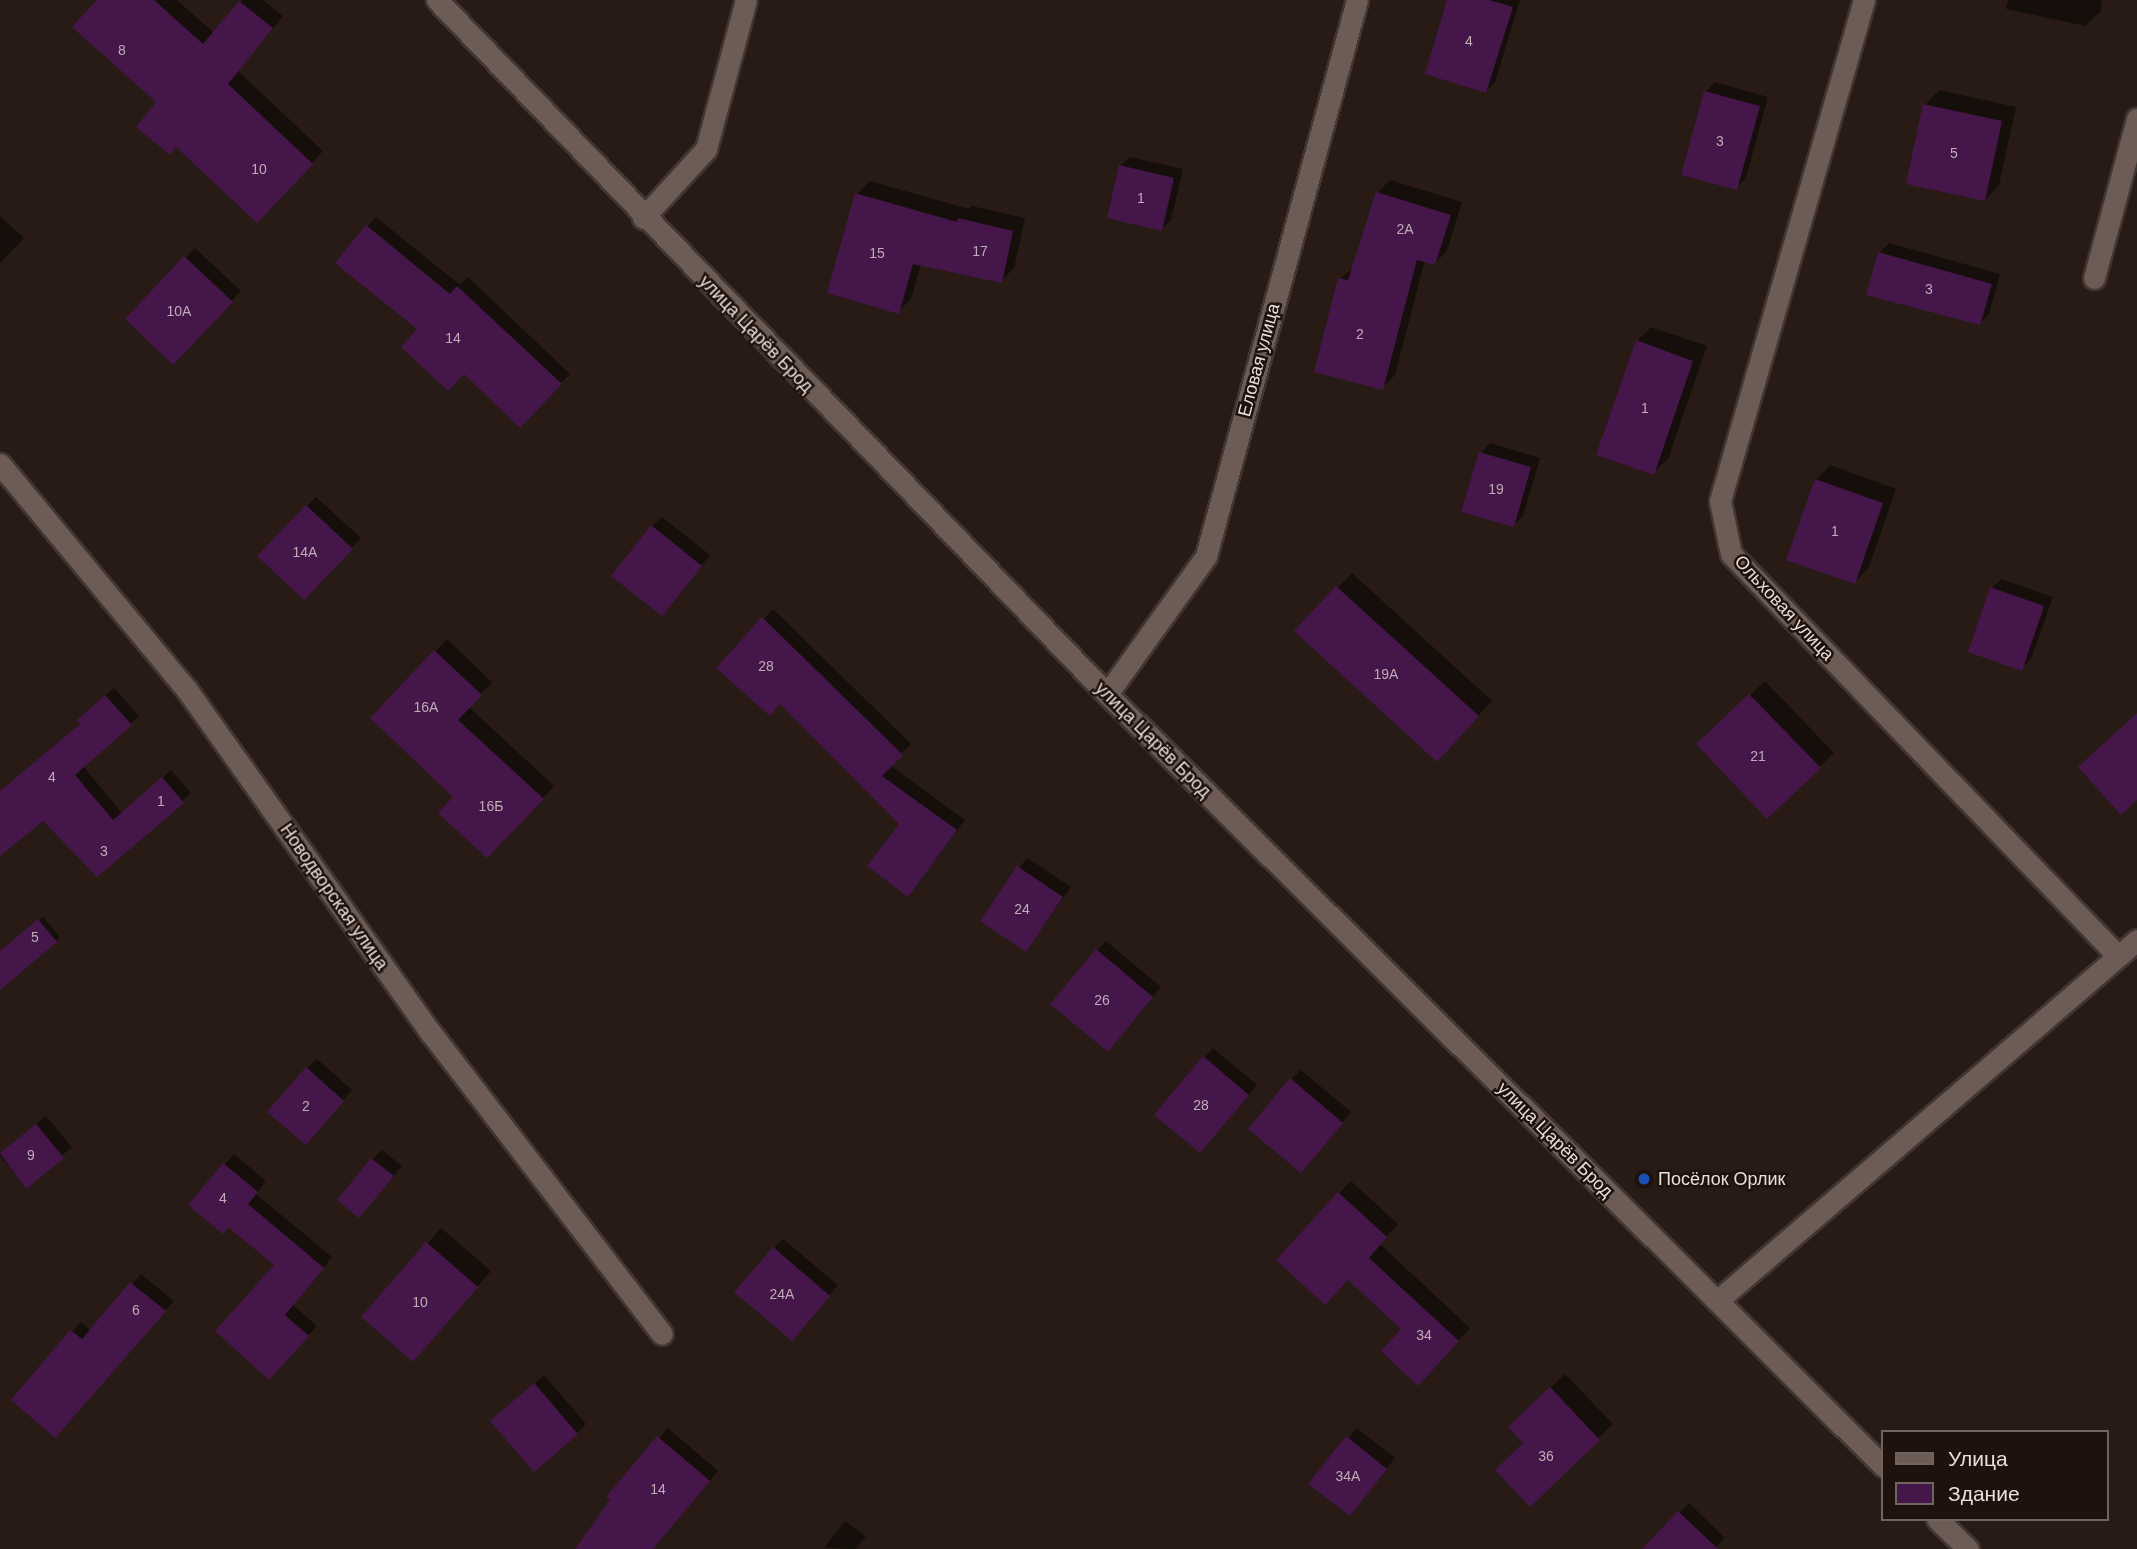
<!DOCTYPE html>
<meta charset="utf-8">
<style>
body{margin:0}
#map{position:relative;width:2137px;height:1549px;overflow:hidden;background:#281b15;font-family:Helvetica,sans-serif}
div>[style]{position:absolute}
.shadow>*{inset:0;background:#0007}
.building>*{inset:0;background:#45164a}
.roads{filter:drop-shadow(2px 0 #403632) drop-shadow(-2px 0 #403632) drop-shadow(0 2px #403632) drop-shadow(0 -2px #403632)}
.minor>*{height:21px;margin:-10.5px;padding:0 10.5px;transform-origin:10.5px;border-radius:10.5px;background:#6c5c55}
.tertiary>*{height:21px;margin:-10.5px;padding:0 10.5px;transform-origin:10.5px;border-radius:10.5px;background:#6c5c55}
.dots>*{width:19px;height:19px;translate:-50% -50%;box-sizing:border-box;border:4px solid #1f120c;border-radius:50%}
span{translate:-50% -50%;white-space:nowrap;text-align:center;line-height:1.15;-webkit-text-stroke:5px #1f120c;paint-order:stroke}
.number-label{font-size:14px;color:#bfacb6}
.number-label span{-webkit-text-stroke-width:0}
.street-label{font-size:18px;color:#e8deda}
.poi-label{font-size:18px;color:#e8deda}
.left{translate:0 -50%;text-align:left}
.legend{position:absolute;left:1881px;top:1430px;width:228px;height:91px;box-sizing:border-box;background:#1f120c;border:2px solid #6f645e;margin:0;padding:9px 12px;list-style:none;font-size:21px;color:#e8deda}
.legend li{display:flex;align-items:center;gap:14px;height:35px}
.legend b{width:35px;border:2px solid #6f645e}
</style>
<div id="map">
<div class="shadow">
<i style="clip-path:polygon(99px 0,177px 0,214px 33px,242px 0,263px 0,283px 16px,238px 71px,323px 151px,268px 210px,158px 102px)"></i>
<i style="clip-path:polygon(1449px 0,1520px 0,1495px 82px,1486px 91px)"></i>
<i style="clip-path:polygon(2008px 0,2102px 0,2100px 12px,2085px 26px,2006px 9px)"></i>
<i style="clip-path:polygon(1715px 82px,1768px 97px,1746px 178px,1736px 188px,1706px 92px)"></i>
<i style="clip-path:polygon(1939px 90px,2016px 107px,1999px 185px,1985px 200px,1925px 105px)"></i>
<i style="clip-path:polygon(1130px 157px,1183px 169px,1171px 220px,1162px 229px,1120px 166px)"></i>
<i style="clip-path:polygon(1390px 180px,1462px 202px,1447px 251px,1435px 263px,1425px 260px,1395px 375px,1382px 388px,1340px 279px,1354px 267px,1377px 193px)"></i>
<i style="clip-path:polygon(870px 181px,969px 209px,972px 206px,1025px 218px,1014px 268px,1001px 281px,921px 264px,911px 299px,898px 312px,857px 194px)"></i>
<i style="clip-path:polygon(0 216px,24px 238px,0 263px)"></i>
<i style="clip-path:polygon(376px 217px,460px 285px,468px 277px,570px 374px,520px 425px,420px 329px,367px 227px)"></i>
<i style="clip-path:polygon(1889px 243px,2000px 274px,1989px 314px,1980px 323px,1879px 253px)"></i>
<i style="clip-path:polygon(195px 248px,241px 291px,173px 363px,127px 319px)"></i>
<i style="clip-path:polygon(1651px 327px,1707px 346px,1668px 459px,1653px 473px,1637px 341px)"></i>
<i style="clip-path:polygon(1490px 443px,1540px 458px,1523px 516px,1513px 525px,1481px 453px)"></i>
<i style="clip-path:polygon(1830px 465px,1896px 489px,1869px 567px,1855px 582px,1816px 480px)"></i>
<i style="clip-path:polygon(316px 497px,361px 538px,304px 598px,260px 556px)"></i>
<i style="clip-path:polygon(662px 517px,710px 555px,671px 604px,652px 526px)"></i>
<i style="clip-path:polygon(1352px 573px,1492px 701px,1451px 745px,1297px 631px)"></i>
<i style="clip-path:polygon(2001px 579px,2053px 597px,2031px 659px,2021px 669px,1992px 588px)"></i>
<i style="clip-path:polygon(773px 609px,911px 744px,890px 765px,965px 820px,908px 895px,901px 824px,781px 702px,719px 668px)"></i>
<i style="clip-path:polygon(447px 639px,492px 682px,469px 707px,554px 786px,487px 856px,455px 797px,372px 718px)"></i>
<i style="clip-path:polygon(1765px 681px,1834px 753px,1819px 767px,1713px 730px)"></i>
<i style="clip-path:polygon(114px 688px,139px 716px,83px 766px,122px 813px,171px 770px,191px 793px,97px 875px,44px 818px,0 854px,0 792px,82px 723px,87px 711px)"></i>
<i style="clip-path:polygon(1028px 858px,1071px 887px,1026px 950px,1019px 867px)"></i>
<i style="clip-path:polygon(43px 917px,60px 937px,0 988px,0 952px)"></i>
<i style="clip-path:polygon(1106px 941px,1161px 987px,1117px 1040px,1097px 950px)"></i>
<i style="clip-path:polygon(1213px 1048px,1257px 1085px,1210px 1141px,1204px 1058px)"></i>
<i style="clip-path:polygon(317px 1059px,352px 1090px,315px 1133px,307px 1068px)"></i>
<i style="clip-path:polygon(1301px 1070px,1351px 1112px,1310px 1161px,1291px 1079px)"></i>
<i style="clip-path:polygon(46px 1116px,72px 1147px,26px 1187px,0 1155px)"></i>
<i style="clip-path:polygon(382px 1150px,402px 1166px,368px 1206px,373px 1159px)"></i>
<i style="clip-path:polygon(234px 1154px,266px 1181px,256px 1194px,332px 1257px,293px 1305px,317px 1326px,278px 1368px,277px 1265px,229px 1225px,190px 1205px)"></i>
<i style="clip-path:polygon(1351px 1181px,1398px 1224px,1380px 1244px,1470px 1328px,1430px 1371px,1404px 1329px,1349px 1278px,1339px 1193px)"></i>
<i style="clip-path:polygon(441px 1228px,491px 1271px,427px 1345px,363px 1317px)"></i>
<i style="clip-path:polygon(783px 1239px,838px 1285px,801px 1329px,774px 1248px)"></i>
<i style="clip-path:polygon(141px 1274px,174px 1301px,64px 1426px,13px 1400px,81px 1322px,91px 1331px)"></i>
<i style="clip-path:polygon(1565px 1374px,1613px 1424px,1530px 1504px,1524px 1413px)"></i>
<i style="clip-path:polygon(544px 1375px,586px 1424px,577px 1433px,501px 1412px)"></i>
<i style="clip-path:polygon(668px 1428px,718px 1471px,669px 1529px,630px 1549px,577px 1549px,613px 1500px,609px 1496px)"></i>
<i style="clip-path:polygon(1357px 1428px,1395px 1458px,1350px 1514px,1311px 1484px)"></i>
<i style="clip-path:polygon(1689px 1503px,1725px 1538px,1714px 1549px,1644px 1549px)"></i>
<i style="clip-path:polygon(845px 1521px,866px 1536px,856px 1549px,824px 1548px)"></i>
</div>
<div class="building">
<i style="clip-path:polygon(97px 0,154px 0,203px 44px,239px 1px,273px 28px,228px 84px,313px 164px,257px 223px,176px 147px,170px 155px,136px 127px,156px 102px,72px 27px)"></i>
<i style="clip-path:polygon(1447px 0,1489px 0,1513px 7px,1486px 93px,1425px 74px)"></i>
<i style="clip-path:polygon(1704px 91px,1760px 106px,1737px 190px,1681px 175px)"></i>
<i style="clip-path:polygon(1923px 104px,2002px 121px,1985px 201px,1906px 184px)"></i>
<i style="clip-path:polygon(1119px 165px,1174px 178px,1162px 231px,1107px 218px)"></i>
<i style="clip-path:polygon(1376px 192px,1451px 215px,1435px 265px,1417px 260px,1383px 390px,1314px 372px,1338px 278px,1348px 280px)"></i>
<i style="clip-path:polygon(855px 193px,957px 222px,958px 218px,1013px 231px,1002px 283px,913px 264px,899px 314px,827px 293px)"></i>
<i style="clip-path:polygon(366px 225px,450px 294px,457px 286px,562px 384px,520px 428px,464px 374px,448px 391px,401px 347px,417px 329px,335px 263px)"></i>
<i style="clip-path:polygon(1878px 252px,1992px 284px,1980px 325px,1866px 295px)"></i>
<i style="clip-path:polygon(184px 256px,233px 302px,173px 365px,125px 319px)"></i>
<i style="clip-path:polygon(1636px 340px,1693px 361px,1654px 475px,1596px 455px)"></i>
<i style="clip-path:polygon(1479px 452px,1531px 467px,1514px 527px,1461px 512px)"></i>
<i style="clip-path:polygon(1815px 479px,1883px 503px,1855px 584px,1786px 560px)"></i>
<i style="clip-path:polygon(306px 505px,353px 549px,304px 600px,257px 556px)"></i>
<i style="clip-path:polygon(651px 525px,702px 566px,662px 616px,611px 576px)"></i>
<i style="clip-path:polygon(1336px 586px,1479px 716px,1437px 762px,1294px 631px)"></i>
<i style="clip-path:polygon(1990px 587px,2044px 606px,2022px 671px,1968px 652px)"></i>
<i style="clip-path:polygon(762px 617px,903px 755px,882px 776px,957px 830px,908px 897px,867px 866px,899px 824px,780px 704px,770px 716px,716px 668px)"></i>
<i style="clip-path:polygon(434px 650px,482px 695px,458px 720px,544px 799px,487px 858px,438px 813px,453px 797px,370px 718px)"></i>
<i style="clip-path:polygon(1749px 694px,1821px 768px,1767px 819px,1696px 744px)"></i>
<i style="clip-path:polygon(105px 695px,132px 725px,75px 775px,113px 820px,162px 777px,184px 803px,97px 877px,43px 821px,0 856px,0 791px,80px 724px,77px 720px)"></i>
<i style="clip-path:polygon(2137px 713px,2137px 800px,2121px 815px,2078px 767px)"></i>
<i style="clip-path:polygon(1017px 866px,1063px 897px,1026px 952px,980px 921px)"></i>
<i style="clip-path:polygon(38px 919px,57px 942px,0 990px,0 951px)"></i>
<i style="clip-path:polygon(1096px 949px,1153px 997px,1108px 1052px,1050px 1004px)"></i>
<i style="clip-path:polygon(1203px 1056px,1249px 1095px,1200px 1153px,1154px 1115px)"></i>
<i style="clip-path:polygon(306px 1067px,344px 1101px,306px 1145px,267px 1112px)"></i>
<i style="clip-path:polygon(1290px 1078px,1343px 1123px,1301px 1173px,1248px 1129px)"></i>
<i style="clip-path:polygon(36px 1124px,64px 1158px,26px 1189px,0 1153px)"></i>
<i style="clip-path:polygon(371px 1158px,394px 1176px,359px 1218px,337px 1200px)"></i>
<i style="clip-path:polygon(223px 1163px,258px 1192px,248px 1204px,324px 1268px,285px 1315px,309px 1336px,269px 1380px,215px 1331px,274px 1265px,228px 1227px,223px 1234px,188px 1205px)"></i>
<i style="clip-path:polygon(1338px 1192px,1387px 1237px,1369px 1258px,1459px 1341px,1418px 1386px,1381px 1351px,1401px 1329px,1348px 1280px,1325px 1305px,1276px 1260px)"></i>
<i style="clip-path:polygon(426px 1242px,478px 1287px,413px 1362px,361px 1317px)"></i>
<i style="clip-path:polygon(773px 1247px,830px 1296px,792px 1341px,734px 1292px)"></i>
<i style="clip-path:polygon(130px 1282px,166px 1311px,55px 1438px,11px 1400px,70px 1330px,82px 1339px)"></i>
<i style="clip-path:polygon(534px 1383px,578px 1434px,534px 1472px,490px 1421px)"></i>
<i style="clip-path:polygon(1550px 1387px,1600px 1440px,1530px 1507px,1495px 1470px,1523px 1443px,1508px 1427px)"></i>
<i style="clip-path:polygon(657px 1436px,710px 1481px,653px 1549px,575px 1549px,610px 1500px,606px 1497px)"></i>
<i style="clip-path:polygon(1346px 1436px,1387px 1469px,1350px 1516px,1308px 1484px)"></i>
<i style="clip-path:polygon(1678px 1511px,1718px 1549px,1642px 1549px)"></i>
</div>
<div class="roads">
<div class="minor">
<i style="left:1864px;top:0;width:521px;rotate:106.04deg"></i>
<i style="left:1720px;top:501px;width:54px;rotate:78.3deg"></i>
<i style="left:1731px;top:554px;width:558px;rotate:46.09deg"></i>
<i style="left:643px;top:218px;width:93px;rotate:-47.6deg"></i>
<i style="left:706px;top:149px;width:154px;rotate:-75deg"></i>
<i style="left:2094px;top:278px;width:165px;rotate:-74.9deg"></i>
<i style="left:0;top:464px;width:293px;rotate:50.4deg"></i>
<i style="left:187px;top:690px;width:421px;rotate:54.6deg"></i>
<i style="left:431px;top:1033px;width:379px;rotate:52.5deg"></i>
<i style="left:1107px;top:694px;width:170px;rotate:-54.3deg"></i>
<i style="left:1206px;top:556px;width:576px;rotate:-74.81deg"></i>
<i style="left:1717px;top:1301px;width:554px;rotate:-40.68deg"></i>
</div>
<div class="tertiary">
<i style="left:437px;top:0;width:965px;rotate:46.01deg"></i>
<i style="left:1107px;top:694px;width:1095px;rotate:44.85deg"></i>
<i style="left:1937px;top:1519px;width:43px;rotate:44.1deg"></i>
</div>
</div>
<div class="dots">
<i style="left:1644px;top:1179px;background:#1a4fb4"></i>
</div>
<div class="number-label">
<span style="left:1469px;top:41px">4</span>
<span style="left:122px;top:50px">8</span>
<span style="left:1720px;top:141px">3</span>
<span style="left:1954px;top:153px">5</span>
<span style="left:259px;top:169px">10</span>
<span style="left:1141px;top:198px">1</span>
<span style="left:1405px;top:229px">2А</span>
<span style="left:980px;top:251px">17</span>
<span style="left:877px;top:253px">15</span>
<span style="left:1929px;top:289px">3</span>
<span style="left:179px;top:311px">10А</span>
<span style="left:1360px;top:334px">2</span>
<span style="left:453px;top:338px">14</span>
<span style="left:1645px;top:408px">1</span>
<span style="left:1496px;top:489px">19</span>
<span style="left:1835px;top:531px">1</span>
<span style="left:305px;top:552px">14А</span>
<span style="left:766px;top:666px">28</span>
<span style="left:1386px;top:674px">19А</span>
<span style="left:426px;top:707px">16А</span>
<span style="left:1758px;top:756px">21</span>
<span style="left:52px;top:777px">4</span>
<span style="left:161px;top:801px">1</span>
<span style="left:491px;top:806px">16Б</span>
<span style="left:104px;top:851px">3</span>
<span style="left:1022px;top:909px">24</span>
<span style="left:35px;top:937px">5</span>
<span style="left:1102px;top:1000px">26</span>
<span style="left:1201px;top:1105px">28</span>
<span style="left:306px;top:1106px">2</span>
<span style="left:31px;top:1155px">9</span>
<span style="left:223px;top:1198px">4</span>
<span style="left:782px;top:1294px">24А</span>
<span style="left:420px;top:1302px">10</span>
<span style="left:136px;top:1310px">6</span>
<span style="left:1424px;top:1335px">34</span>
<span style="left:1546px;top:1456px">36</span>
<span style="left:1348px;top:1476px">34А</span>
<span style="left:658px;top:1489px">14</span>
</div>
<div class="street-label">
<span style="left:756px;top:334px;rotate:46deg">улица Царёв Брод</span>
<span style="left:1259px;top:360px;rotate:-75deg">Еловая улица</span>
<span style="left:1784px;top:608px;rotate:47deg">Ольховая улица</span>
<span style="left:1153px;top:740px;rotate:45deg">улица Царёв Брод</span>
<span style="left:334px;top:897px;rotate:55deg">Новодворская улица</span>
<span style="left:1555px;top:1140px;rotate:45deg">улица Царёв Брод</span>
</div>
<div class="poi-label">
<span class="left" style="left:1658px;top:1179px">Посёлок Орлик</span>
</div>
<ul class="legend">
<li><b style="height:9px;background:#6c5c55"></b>Улица</li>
<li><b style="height:19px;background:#45164a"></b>Здание</li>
</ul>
</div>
